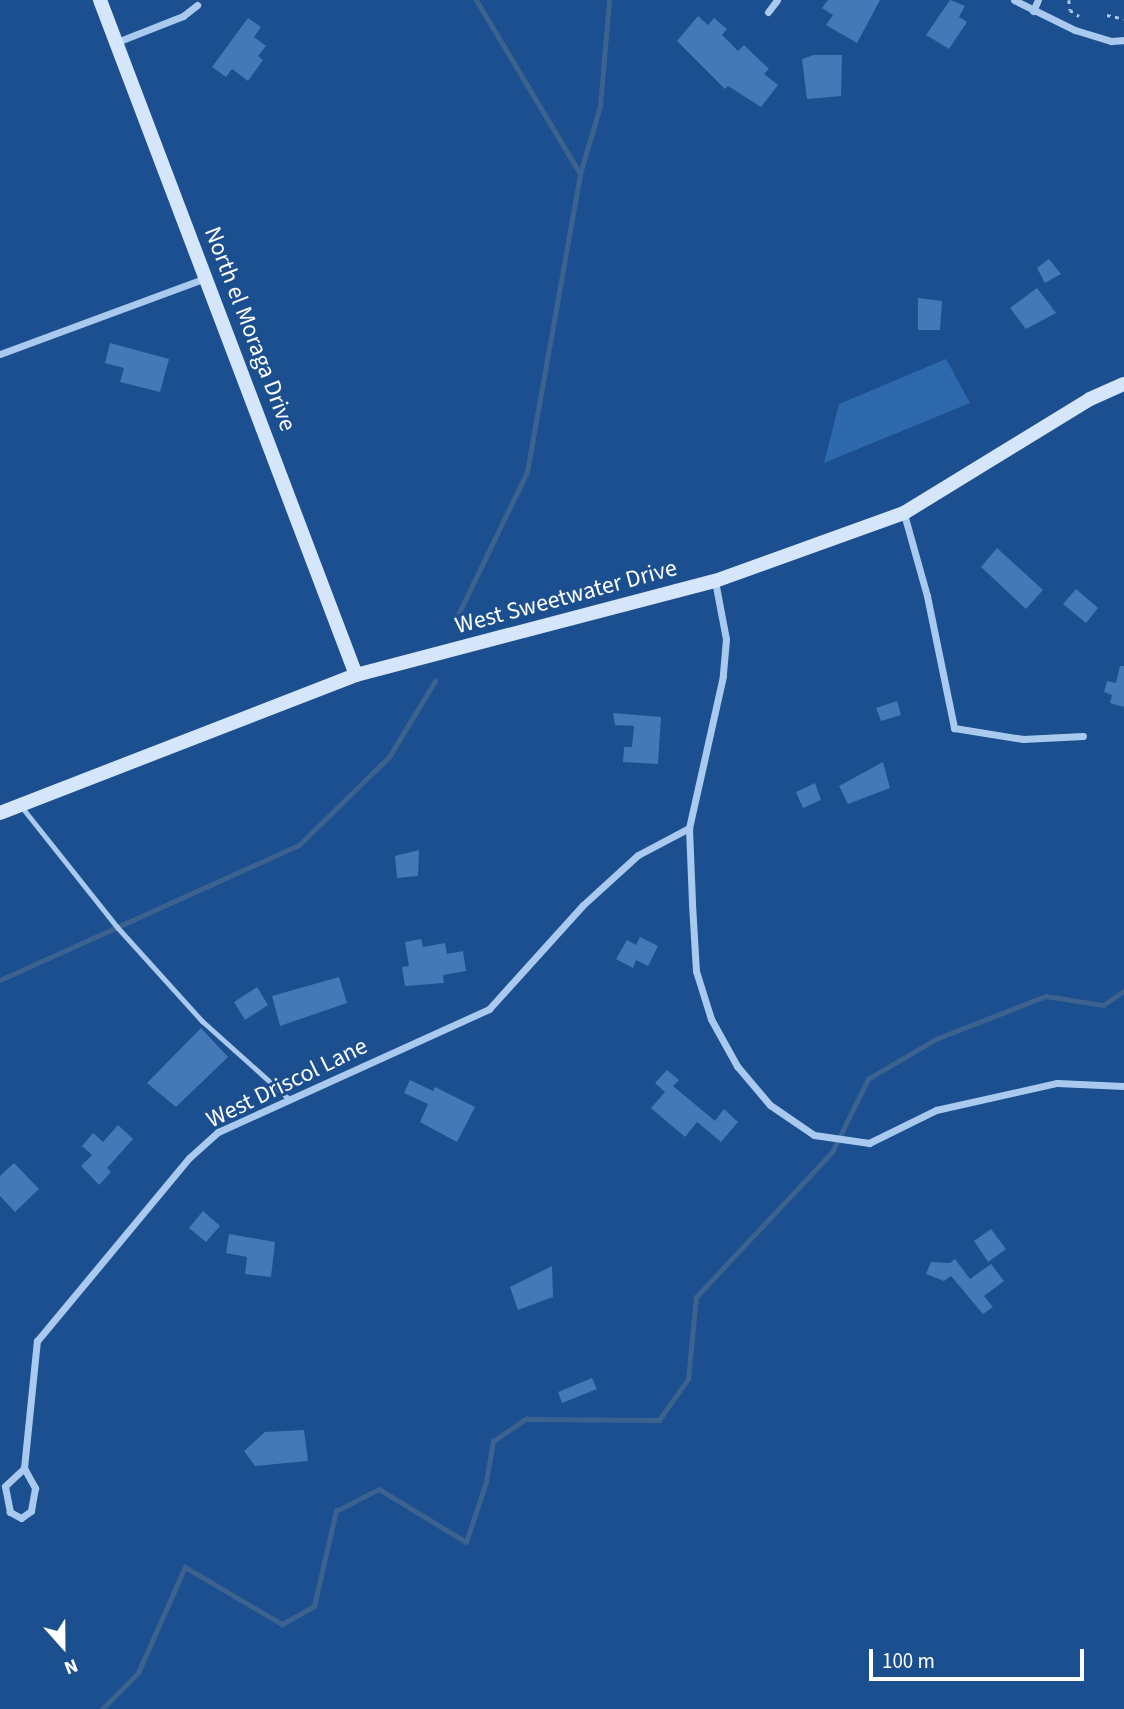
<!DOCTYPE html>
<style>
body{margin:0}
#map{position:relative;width:1124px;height:1709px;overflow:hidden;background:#1b4f8f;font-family:"Source Sans 3",sans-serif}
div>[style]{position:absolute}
.green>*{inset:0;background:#2e69ad}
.stream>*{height:4.5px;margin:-2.25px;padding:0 2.25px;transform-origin:2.25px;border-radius:2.25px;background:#3c6290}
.building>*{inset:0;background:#4478b7}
.path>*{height:2.5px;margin-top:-1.25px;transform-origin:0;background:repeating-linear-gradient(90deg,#a9c9ee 0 3.5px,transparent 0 8.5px)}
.lane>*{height:5px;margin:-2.5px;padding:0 2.5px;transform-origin:2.5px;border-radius:2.5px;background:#a9c9ee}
.street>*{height:7px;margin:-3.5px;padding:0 3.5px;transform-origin:3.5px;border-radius:3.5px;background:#a9c9ee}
.secondary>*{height:14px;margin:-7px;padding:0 7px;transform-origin:7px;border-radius:7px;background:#d6e6fa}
span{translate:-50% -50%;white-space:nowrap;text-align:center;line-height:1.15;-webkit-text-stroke:6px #1b4f8f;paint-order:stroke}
.street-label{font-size:24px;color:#fff}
.north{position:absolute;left:28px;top:1611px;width:70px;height:70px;-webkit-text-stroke:5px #1b4f8f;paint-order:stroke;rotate:159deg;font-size:19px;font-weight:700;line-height:28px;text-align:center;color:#fff}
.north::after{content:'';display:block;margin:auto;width:24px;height:32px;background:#fff;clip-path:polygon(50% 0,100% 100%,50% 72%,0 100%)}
.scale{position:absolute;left:869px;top:1649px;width:215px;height:32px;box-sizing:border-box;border:4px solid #fff;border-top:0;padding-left:9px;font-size:21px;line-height:24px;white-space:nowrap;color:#fff;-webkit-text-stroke:5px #1b4f8f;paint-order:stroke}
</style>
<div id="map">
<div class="green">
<i style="clip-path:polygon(946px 359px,970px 403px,824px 463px,839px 404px)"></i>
</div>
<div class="stream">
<i style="left:580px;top:174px;width:71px;rotate:-73.6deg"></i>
<i style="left:600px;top:106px;width:106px;rotate:-85.1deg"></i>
<i style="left:455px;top:621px;width:165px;rotate:-64.2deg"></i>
<i style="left:527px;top:472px;width:303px;rotate:-79.9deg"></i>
<i style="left:580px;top:174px;width:203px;rotate:-120.9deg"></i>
<i style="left:0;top:980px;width:328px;rotate:-24.3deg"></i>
<i style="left:299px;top:845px;width:126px;rotate:-44.4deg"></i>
<i style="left:389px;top:757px;width:89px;rotate:-58.8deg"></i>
<i style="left:102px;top:1709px;width:51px;rotate:-45deg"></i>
<i style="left:138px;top:1673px;width:116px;rotate:-66.1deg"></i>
<i style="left:185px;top:1567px;width:113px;rotate:30.4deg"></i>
<i style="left:282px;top:1624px;width:37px;rotate:-29deg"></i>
<i style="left:314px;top:1606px;width:98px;rotate:-77deg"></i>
<i style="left:336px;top:1511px;width:48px;rotate:-27.1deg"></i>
<i style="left:379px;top:1489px;width:102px;rotate:31.3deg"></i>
<i style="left:466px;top:1542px;width:63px;rotate:-71.6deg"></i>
<i style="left:486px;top:1482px;width:42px;rotate:-80.3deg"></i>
<i style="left:493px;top:1441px;width:40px;rotate:-34deg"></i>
<i style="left:526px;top:1419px;width:133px;rotate:0.4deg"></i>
<i style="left:659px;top:1420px;width:50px;rotate:-54.7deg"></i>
<i style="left:688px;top:1379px;width:82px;rotate:-84.4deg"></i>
<i style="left:696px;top:1297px;width:199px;rotate:-46.8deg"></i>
<i style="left:832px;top:1152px;width:81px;rotate:-63.7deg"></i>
<i style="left:868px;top:1079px;width:79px;rotate:-30.5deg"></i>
<i style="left:936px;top:1039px;width:118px;rotate:-21.4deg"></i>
<i style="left:1046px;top:996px;width:58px;rotate:9deg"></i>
<i style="left:1103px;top:1005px;width:25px;rotate:-34deg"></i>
</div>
<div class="building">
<i style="clip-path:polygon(828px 0,880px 0,857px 43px,826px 25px,833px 15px,822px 8px)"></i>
<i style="clip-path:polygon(950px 0,965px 6px,959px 17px,967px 22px,949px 49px,926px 35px)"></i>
<i style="clip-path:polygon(698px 16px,708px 25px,714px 18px,727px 29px,722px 35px,738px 51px,744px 45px,769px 69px,764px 74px,778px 85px,761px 107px,728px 86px,725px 89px,677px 41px)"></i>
<i style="clip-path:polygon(248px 18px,261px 27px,254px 37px,266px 46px,258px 56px,263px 60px,248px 81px,232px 69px,226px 77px,212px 67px)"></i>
<i style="clip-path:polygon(814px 55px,842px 55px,841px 96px,807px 99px,802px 59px)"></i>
<i style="clip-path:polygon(1049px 259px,1061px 274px,1045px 283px,1037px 268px)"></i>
<i style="clip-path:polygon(1037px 288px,1056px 313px,1026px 329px,1010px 308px)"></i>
<i style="clip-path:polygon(918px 298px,942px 301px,940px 330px,918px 330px)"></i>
<i style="clip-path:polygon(110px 343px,169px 359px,160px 392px,120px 382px,124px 368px,105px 363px)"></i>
<i style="clip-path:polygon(997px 548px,1043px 590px,1026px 609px,981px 567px)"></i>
<i style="clip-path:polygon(1076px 589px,1098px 608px,1086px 623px,1063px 604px)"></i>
<i style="clip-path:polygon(1120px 666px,1124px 666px,1124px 707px,1110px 703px,1112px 695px,1104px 692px,1107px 681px,1116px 683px)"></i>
<i style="clip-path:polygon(897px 701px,901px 715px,881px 721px,876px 708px)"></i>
<i style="clip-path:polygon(613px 713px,661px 717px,658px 764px,623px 762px,624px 747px,632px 747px,634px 726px,615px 725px)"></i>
<i style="clip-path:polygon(883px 762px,890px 788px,848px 804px,839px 786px)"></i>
<i style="clip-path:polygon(815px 783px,821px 800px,803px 808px,796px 792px)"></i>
<i style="clip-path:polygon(419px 850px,418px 876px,397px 878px,395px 856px)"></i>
<i style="clip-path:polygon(640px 937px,658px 946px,648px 966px,636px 960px,633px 968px,616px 959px,627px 940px,636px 945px)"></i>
<i style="clip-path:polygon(421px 939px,423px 947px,445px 943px,447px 954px,463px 951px,466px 971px,443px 975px,444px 983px,405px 986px,402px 967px,409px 966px,405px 942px)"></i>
<i style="clip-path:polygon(339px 977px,347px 1003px,280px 1026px,272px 996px)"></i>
<i style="clip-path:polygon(257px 987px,268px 1005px,245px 1020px,234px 1002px)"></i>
<i style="clip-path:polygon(201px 1028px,228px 1057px,176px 1107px,147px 1083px)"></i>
<i style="clip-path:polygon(667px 1070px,679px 1080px,673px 1086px,715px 1121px,724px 1109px,738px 1122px,721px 1142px,697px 1122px,685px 1137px,651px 1108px,665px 1092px,655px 1083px)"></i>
<i style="clip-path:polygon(410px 1080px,433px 1091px,435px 1087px,475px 1107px,457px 1142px,420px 1122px,428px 1104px,404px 1093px)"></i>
<i style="clip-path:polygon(118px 1125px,133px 1139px,107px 1168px,111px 1172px,99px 1185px,81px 1166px,92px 1155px,82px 1146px,93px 1133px,103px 1142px)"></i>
<i style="clip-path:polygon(14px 1163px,39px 1189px,15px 1212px,0 1196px,0 1176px)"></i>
<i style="clip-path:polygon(203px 1211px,220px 1226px,206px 1242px,189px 1228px)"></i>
<i style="clip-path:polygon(991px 1229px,1006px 1249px,988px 1262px,974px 1241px)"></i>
<i style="clip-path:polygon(229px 1234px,275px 1242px,271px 1277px,245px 1274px,247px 1257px,226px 1253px)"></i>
<i style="clip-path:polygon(955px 1259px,970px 1279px,991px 1264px,1004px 1281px,984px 1296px,993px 1307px,983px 1314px,951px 1276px,944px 1281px,926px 1274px,931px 1262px,950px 1263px)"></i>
<i style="clip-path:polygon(552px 1266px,553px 1297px,518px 1310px,510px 1287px)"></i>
<i style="clip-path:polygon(592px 1378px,597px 1389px,562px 1403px,558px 1392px)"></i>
<i style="clip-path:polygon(304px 1430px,308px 1461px,255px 1466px,244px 1451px,265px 1432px)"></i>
</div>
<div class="path">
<i style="left:1069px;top:0;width:10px;rotate:84deg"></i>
<i style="left:1070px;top:10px;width:11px;rotate:34deg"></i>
<i style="left:1107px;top:15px;width:17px;rotate:13deg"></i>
</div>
<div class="lane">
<i style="left:20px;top:805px;width:156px;rotate:51.5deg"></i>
<i style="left:117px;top:927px;width:127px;rotate:47.9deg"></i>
<i style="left:202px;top:1021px;width:118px;rotate:41.9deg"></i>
</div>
<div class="street">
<i style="left:1014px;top:0;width:68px;rotate:26.2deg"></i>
<i style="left:1075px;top:30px;width:38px;rotate:17deg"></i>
<i style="left:1111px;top:41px;width:13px;rotate:-4deg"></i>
<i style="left:1033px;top:11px;width:12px;rotate:-66deg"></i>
<i style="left:768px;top:12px;width:15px;rotate:-53deg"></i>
<i style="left:117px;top:42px;width:71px;rotate:-21.5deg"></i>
<i style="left:183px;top:16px;width:18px;rotate:-38deg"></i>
<i style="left:0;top:354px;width:220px;rotate:-20.3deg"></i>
<i style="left:904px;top:514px;width:85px;rotate:74.3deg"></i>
<i style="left:927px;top:596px;width:135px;rotate:78.4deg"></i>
<i style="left:954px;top:728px;width:70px;rotate:9.1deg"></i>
<i style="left:1023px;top:739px;width:60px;rotate:-2.9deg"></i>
<i style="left:715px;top:581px;width:59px;rotate:79.3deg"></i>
<i style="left:726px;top:639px;width:37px;rotate:95deg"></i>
<i style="left:723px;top:676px;width:156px;rotate:102.6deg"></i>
<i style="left:689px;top:828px;width:76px;rotate:87.7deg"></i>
<i style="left:692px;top:904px;width:67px;rotate:86.6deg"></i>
<i style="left:696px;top:971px;width:50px;rotate:72.6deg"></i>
<i style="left:711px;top:1019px;width:54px;rotate:61deg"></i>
<i style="left:737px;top:1066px;width:51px;rotate:49.8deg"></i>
<i style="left:770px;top:1105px;width:53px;rotate:34.3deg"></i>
<i style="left:814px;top:1135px;width:56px;rotate:8.3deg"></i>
<i style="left:869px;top:1143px;width:75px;rotate:-26.2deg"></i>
<i style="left:936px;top:1110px;width:124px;rotate:-12.6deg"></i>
<i style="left:1057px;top:1083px;width:67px;rotate:2.6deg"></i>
<i style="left:24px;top:1468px;width:128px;rotate:-84.2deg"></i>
<i style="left:37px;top:1341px;width:238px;rotate:-50.3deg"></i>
<i style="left:189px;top:1158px;width:39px;rotate:-42deg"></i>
<i style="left:218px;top:1132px;width:298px;rotate:-24.4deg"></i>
<i style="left:489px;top:1009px;width:140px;rotate:-47.9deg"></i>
<i style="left:583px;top:905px;width:74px;rotate:-42.3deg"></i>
<i style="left:638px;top:855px;width:58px;rotate:-27.9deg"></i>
<i style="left:24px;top:1468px;width:23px;rotate:61deg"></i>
<i style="left:35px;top:1488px;width:23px;rotate:100deg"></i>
<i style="left:31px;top:1511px;width:12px;rotate:145deg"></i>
<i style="left:21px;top:1518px;width:13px;rotate:-151deg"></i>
<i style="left:10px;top:1512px;width:26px;rotate:-101deg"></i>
<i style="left:5px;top:1486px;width:26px;rotate:-43deg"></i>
</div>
<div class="secondary">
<i style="left:100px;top:0;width:722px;rotate:69.23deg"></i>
<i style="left:0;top:813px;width:382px;rotate:-21.2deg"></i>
<i style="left:356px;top:675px;width:371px;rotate:-14.7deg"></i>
<i style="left:715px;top:581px;width:201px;rotate:-19.8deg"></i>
<i style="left:904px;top:513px;width:218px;rotate:-31.5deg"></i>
<i style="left:1090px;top:399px;width:37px;rotate:-24deg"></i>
</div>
<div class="street-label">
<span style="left:250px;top:329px;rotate:69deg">North el Moraga Drive</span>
<span style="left:566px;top:597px;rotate:-15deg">West Sweetwater Drive</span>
<span style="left:287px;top:1083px;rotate:-26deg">West Driscol Lane</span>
</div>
<div class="north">N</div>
<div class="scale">100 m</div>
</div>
